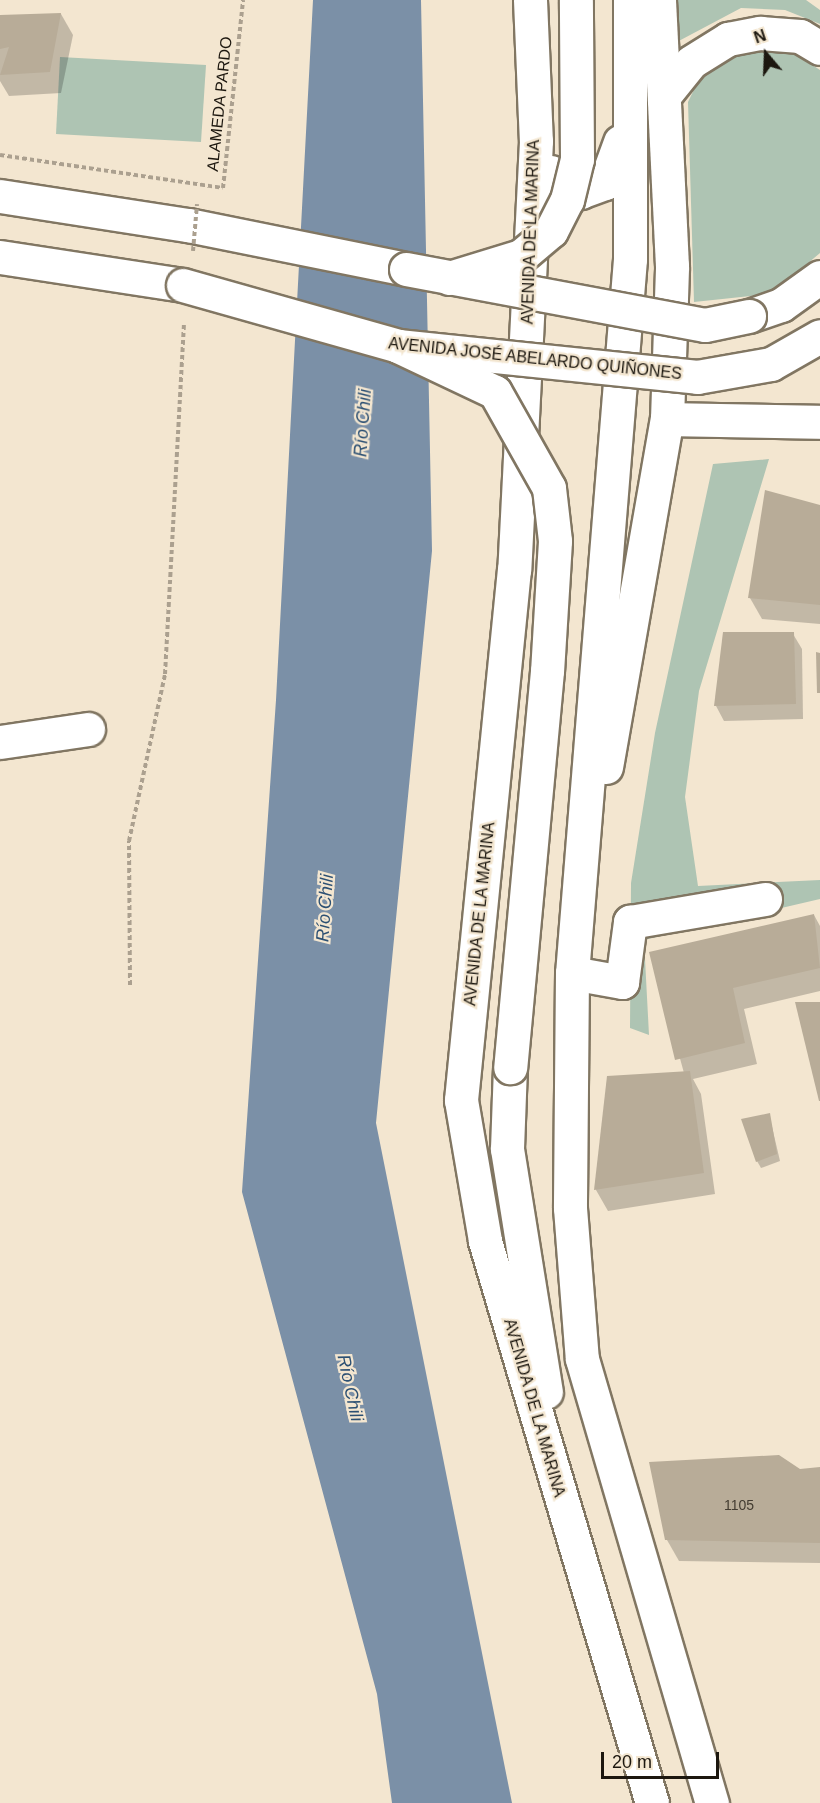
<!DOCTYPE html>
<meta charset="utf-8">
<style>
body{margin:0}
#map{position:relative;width:820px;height:1803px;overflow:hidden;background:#f3e6d0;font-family:Arial,sans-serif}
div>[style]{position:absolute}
.green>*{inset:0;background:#aec4b3}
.water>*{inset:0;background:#7b90a7}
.shadow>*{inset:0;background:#0003}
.building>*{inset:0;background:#b8ac98}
.path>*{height:4px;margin-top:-2px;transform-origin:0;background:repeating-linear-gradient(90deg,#aba08f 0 4.5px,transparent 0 7.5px)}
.roads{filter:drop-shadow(2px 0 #817662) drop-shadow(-2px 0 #817662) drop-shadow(0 2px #817662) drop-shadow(0 -2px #817662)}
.minor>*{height:33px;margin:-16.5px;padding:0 16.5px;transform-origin:16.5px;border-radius:16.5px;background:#fff}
.major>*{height:33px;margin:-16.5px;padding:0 16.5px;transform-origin:16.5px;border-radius:16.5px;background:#fff}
.path-bridge>*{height:4px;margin-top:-2px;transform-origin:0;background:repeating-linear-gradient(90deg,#aba08f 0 4.5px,transparent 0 7.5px)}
.bridges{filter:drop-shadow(2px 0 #817662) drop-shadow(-2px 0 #817662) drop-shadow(0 2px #817662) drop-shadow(0 -2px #817662)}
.major-bridge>*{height:33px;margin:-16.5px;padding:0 16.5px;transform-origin:16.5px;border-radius:16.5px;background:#fff}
span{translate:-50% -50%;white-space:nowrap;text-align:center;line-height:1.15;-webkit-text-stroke:4.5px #f3e6d0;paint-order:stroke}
.number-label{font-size:14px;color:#433c31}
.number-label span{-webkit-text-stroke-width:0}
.street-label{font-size:16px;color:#1c170f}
.water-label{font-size:18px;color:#2c5073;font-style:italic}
.north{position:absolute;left:736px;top:24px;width:60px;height:60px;-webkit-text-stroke:4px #f3e6d0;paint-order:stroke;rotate:341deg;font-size:16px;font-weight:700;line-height:24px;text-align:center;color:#1c170f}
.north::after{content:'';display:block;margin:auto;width:21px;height:27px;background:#1c170f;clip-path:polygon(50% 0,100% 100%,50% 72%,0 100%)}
.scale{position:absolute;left:601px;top:1752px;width:118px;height:27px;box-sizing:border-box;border:3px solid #1c170f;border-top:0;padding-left:8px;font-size:18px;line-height:21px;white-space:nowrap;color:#1c170f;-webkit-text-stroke:4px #f3e6d0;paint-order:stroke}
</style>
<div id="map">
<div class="green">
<i style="clip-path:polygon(674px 0,806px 0,820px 10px,820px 24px,785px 10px,741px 8px,675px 43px)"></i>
<i style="clip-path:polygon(748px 46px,789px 50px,820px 70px,820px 253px,781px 286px,760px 295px,694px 302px,688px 102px,702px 73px)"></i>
<i style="clip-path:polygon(60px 57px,206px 65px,201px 142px,56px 134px)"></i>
<i style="clip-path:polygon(769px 459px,699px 691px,685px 797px,698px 886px,820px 880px,820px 899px,644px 940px,649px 1035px,630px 1028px,631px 883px,655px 733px,713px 464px)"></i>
</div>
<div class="water">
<i style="clip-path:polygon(313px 0,421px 0,432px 551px,376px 1123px,512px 1803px,392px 1803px,377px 1694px,242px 1192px,276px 700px)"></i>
</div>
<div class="shadow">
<i style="clip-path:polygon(61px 14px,73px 35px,61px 93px,9px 96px,0 81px,0 17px)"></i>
<i style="clip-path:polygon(820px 506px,820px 624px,762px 619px,750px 598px)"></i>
<i style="clip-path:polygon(793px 634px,802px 649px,803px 719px,724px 721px,716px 706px)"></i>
<i style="clip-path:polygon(814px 915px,820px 926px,820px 991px,744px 1009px,757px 1064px,693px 1079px,701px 1094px,715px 1194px,608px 1211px,596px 1190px,608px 1078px,684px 1073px,651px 953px)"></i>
<i style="clip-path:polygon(769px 1114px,780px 1161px,761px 1168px,757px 1161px)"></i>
<i style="clip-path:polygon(820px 1469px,820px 1563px,679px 1561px,667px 1540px,800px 1471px)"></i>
</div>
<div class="building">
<i style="clip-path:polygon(61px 13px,50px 72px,0 75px,9px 47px,0 49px,0 15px)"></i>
<i style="clip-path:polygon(765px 490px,820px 505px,820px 605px,748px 598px)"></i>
<i style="clip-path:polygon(723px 632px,794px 632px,796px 704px,714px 706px)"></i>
<i style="clip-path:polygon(816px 652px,820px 653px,820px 693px,817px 693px)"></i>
<i style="clip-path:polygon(814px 914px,820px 968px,733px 988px,745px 1043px,675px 1060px,649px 952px)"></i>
<i style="clip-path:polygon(795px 1002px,820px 1002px,820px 1101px,819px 1101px)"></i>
<i style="clip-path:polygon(690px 1071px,704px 1173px,594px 1190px,607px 1076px)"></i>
<i style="clip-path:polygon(770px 1113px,777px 1154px,756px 1162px,741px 1119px)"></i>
<i style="clip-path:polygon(779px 1455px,800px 1469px,820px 1467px,820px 1543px,665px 1540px,649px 1462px)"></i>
</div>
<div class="path">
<i style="left:0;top:155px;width:225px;rotate:8.4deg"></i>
<i style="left:223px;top:188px;width:189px;rotate:-83.9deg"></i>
<i style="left:130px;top:985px;width:144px;rotate:-90.4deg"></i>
<i style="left:129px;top:841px;width:171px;rotate:-77.8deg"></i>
<i style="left:165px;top:674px;width:350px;rotate:-86.9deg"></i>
</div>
<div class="roads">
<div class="minor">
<i style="left:667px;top:419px;width:153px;rotate:1.1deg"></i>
<i style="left:0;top:742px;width:89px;rotate:-8.4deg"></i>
<i style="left:572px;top:973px;width:51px;rotate:10.2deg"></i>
<i style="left:622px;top:982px;width:61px;rotate:-82.4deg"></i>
<i style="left:630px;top:922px;width:137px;rotate:-9.7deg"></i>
</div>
<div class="major">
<i style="left:530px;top:0;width:141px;rotate:87.6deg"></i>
<i style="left:536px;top:141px;width:429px;rotate:92.9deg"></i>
<i style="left:514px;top:569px;width:534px;rotate:95.7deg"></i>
<i style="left:461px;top:1100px;width:143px;rotate:80.3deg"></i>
<i style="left:485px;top:1241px;width:586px;rotate:73.45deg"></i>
<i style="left:630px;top:0;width:259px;rotate:90deg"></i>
<i style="left:630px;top:259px;width:716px;rotate:94.64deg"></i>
<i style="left:572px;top:973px;width:235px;rotate:90.5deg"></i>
<i style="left:570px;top:1208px;width:151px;rotate:85.5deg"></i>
<i style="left:582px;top:1359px;width:463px;rotate:73.7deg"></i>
<i style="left:667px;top:92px;width:38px;rotate:-51deg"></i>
<i style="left:691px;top:62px;width:44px;rotate:-31.9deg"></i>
<i style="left:728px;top:39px;width:33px;rotate:-11deg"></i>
<i style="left:760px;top:33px;width:40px;rotate:4.3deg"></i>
<i style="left:800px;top:36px;width:23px;rotate:31deg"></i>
<i style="left:551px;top:172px;width:9px;rotate:69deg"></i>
<i style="left:554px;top:180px;width:29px;rotate:25deg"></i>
<i style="left:580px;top:192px;width:27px;rotate:-20deg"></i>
<i style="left:605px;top:183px;width:44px;rotate:-69.9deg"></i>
<i style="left:0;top:196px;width:190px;rotate:8.8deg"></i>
<i style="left:188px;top:225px;width:222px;rotate:11.4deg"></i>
<i style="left:0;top:257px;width:185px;rotate:8.7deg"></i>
<i style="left:749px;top:316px;width:34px;rotate:-19deg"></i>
<i style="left:781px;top:305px;width:48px;rotate:-35.7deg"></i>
<i style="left:606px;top:767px;width:353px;rotate:-80.1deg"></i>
<i style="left:667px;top:419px;width:153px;rotate:-88.1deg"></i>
<i style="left:672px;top:266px;width:266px;rotate:-92.8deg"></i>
<i style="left:510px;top:1067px;width:82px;rotate:92.1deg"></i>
<i style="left:507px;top:1149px;width:246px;rotate:80.9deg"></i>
</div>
</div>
<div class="path-bridge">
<i style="left:193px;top:251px;width:47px;rotate:-85.1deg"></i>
</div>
<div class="bridges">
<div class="major-bridge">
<i style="left:406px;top:269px;width:304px;rotate:10.6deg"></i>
<i style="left:705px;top:325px;width:45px;rotate:-11.6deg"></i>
<i style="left:449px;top:278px;width:75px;rotate:-17deg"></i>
<i style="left:521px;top:256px;width:39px;rotate:-40deg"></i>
<i style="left:551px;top:231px;width:35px;rotate:-63deg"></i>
<i style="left:567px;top:200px;width:42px;rotate:-76.3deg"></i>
<i style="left:577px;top:159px;width:159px;rotate:-90.4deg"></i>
<i style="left:183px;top:285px;width:223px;rotate:15.8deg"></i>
<i style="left:398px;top:346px;width:301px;rotate:5.9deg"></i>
<i style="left:697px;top:377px;width:75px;rotate:-10deg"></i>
<i style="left:771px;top:364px;width:56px;rotate:-29.7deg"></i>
<i style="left:398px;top:346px;width:107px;rotate:25.4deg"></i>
<i style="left:495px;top:392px;width:110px;rotate:60.6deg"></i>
<i style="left:549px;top:488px;width:53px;rotate:83.5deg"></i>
<i style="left:555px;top:541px;width:130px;rotate:93.5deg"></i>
<i style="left:547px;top:671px;width:398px;rotate:95.3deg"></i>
</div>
</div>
<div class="number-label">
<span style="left:739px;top:1505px">1105</span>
</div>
<div class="street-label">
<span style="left:220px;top:104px;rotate:-84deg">ALAMEDA PARDO</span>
<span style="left:531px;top:232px;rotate:-88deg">AVENIDA DE LA MARINA</span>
<span style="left:535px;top:359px;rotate:6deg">AVENIDA JOSÉ ABELARDO QUIÑONES</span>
<span style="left:480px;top:914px;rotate:-84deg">AVENIDA DE LA MARINA</span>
<span style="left:534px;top:1408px;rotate:74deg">AVENIDA DE LA MARINA</span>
</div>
<div class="water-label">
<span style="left:363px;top:423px;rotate:-86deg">Río Chili</span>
<span style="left:325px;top:908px;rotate:-86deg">Río Chili</span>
<span style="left:350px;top:1388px;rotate:78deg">Río Chili</span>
</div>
<div class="north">N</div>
<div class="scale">20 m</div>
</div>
